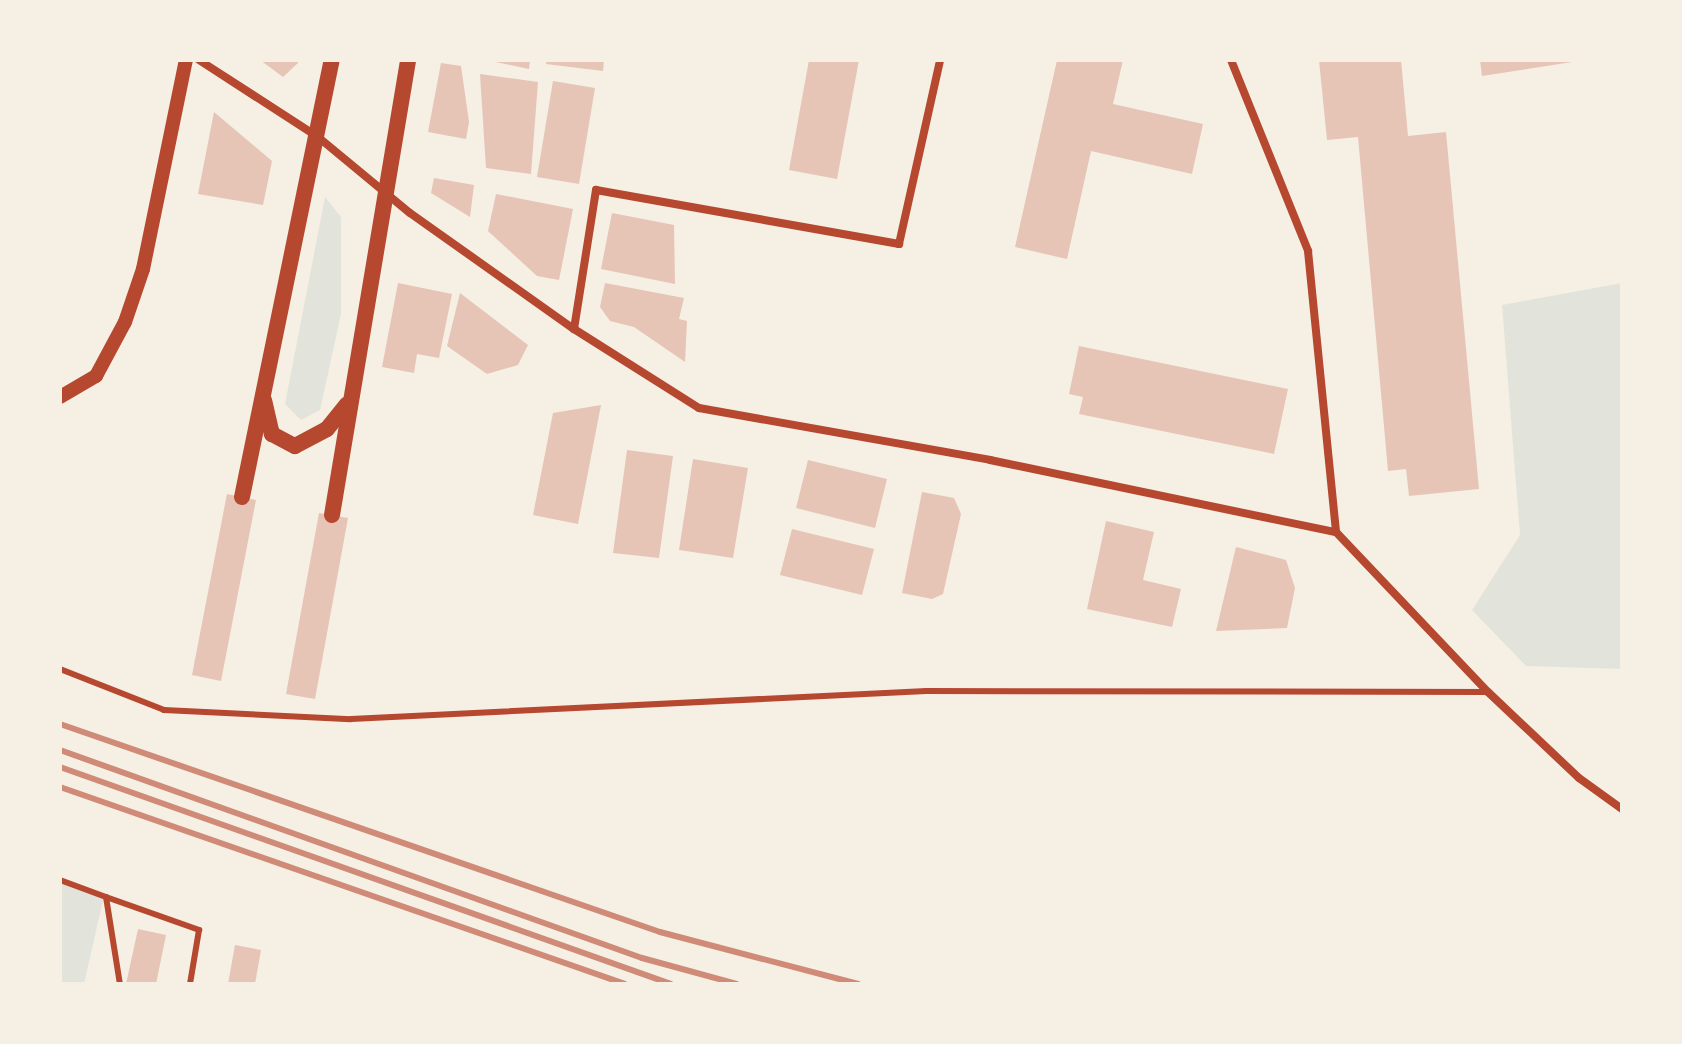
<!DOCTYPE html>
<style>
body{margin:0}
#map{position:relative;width:1682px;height:1044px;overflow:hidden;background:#f6efe4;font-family:Manrope,sans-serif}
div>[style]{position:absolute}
.green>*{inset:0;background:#e2e4dc}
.building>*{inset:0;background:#e6c5b7}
.service>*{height:6px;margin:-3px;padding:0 3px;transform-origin:3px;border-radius:3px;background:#b5482f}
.minor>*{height:8px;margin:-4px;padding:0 4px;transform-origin:4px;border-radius:4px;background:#b5482f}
.tertiary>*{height:14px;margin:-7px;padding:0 7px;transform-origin:7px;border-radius:7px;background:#b5482f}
.secondary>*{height:16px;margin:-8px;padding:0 8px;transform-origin:8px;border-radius:8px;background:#b5482f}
.rail>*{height:6px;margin:-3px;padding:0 3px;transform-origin:3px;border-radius:3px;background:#cf8b77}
span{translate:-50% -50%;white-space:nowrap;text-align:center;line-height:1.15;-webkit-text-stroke:7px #f6efe4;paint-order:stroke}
.frame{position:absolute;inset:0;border:62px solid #f6efe4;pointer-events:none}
</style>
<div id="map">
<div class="green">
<i style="clip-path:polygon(325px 197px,341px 217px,341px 314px,320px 410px,301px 420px,285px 404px)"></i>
<i style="clip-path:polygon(1622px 283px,1622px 669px,1526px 666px,1472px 610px,1520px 535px,1502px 305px)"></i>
<i style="clip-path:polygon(60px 879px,104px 896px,84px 984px,60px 984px)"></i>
</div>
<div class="building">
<i style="clip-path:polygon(260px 60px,297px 60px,298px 63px,283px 77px)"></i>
<i style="clip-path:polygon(486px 60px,530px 60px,529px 69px)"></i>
<i style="clip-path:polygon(547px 60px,604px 60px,603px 71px,546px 64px)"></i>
<i style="clip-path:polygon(809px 60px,859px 60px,837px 179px,789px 170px)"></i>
<i style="clip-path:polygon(1057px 60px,1123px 60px,1113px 104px,1203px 124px,1192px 174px,1091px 151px,1067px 259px,1015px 247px)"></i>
<i style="clip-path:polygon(1319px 60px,1401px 60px,1408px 136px,1446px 132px,1479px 489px,1409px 496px,1406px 469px,1388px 471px,1358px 137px,1327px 140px)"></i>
<i style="clip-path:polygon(1480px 60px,1572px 60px,1572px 62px,1482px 76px)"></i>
<i style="clip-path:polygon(441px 63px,461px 66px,469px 122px,466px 139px,428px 132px)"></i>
<i style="clip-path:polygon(480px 74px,538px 82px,531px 174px,486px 168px)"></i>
<i style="clip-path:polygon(553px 81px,595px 88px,579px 184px,537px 177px)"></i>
<i style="clip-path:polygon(214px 112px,272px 161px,263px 205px,198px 194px)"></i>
<i style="clip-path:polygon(434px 178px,474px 185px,470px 217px,431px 193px)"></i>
<i style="clip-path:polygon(496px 194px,573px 209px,559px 280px,537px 276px,488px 231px)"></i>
<i style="clip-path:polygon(612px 213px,674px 225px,675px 284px,601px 269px)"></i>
<i style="clip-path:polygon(398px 283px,452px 294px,439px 358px,417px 354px,414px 373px,382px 367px)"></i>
<i style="clip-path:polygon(605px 283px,684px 298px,679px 319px,687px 321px,685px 362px,634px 327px,610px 321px,600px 307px)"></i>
<i style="clip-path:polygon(460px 293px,528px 345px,518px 365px,487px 374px,447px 346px)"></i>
<i style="clip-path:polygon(1079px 346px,1288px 389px,1274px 454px,1079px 414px,1083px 397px,1069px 394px)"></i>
<i style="clip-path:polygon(601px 405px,578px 524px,533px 515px,553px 413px)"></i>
<i style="clip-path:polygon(627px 450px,673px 456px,659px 558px,613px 553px)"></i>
<i style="clip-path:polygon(693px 459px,748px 468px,733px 558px,679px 550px)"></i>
<i style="clip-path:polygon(808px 460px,887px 479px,875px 528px,796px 508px)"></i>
<i style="clip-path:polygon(922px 492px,954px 498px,961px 514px,943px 594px,932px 599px,902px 593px)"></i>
<i style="clip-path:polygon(227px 494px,256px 500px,221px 681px,192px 675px)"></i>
<i style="clip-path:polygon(319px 513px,348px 518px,315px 699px,286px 694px)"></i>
<i style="clip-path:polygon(1106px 521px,1154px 532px,1143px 580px,1181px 589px,1172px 627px,1087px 609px)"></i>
<i style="clip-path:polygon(792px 529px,874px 549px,862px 595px,780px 575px)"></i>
<i style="clip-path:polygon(1236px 547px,1286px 560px,1295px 588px,1287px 628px,1216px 631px)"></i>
<i style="clip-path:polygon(138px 929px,166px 935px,156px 984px,126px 984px)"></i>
<i style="clip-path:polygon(235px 945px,261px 950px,255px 984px,228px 984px)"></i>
</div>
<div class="service">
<i style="left:60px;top:669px;width:112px;rotate:21.5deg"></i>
<i style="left:164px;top:710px;width:187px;rotate:2.8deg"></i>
<i style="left:351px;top:719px;width:576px;rotate:-2.79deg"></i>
<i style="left:926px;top:691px;width:562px;rotate:0.1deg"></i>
<i style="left:60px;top:880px;width:49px;rotate:20.3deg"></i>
<i style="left:106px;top:897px;width:88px;rotate:80.9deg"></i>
<i style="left:106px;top:897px;width:99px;rotate:19.5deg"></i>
<i style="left:199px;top:930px;width:55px;rotate:99.5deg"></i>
</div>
<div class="minor">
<i style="left:199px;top:60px;width:142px;rotate:32.9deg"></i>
<i style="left:318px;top:137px;width:119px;rotate:39.6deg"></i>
<i style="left:410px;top:213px;width:201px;rotate:35.3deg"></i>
<i style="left:574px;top:329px;width:148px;rotate:32.3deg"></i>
<i style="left:699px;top:408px;width:296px;rotate:10.1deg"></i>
<i style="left:990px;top:460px;width:353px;rotate:11.8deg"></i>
<i style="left:1336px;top:532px;width:221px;rotate:46.5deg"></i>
<i style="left:1488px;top:692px;width:125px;rotate:43.4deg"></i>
<i style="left:1579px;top:778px;width:53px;rotate:35.8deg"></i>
<i style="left:1231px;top:60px;width:206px;rotate:68deg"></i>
<i style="left:1308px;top:251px;width:282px;rotate:84.3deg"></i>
<i style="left:574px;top:329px;width:141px;rotate:-81deg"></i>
<i style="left:596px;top:190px;width:308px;rotate:10.1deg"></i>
<i style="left:899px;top:244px;width:189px;rotate:-77.4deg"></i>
</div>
<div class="tertiary">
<i style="left:60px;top:397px;width:42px;rotate:-30.3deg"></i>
<i style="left:96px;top:376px;width:61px;rotate:-61.8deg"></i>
<i style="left:125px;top:322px;width:56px;rotate:-71.2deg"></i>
<i style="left:143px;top:269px;width:213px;rotate:-78.4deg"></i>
</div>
<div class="secondary">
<i style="left:264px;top:400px;width:35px;rotate:77deg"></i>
<i style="left:272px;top:434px;width:26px;rotate:28deg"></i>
<i style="left:295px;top:446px;width:36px;rotate:-28deg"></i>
<i style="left:327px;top:429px;width:32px;rotate:-51deg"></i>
<i style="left:242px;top:497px;width:446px;rotate:-78.4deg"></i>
<i style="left:332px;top:515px;width:461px;rotate:-80.5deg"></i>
</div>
<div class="rail">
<i style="left:60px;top:724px;width:635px;rotate:19.12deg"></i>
<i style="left:660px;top:932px;width:205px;rotate:14.7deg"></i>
<i style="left:60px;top:750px;width:618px;rotate:19.67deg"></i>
<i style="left:642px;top:958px;width:98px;rotate:15.3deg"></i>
<i style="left:60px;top:767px;width:648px;rotate:19.55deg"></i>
<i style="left:60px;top:787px;width:598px;rotate:19.22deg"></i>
</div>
<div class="frame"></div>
</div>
